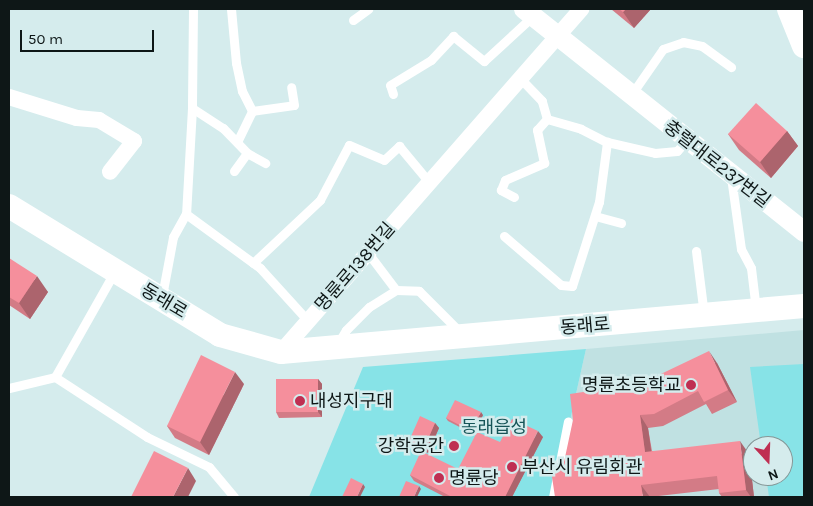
<!DOCTYPE html>
<meta charset="utf-8">
<style>
body{margin:0}
#map{position:relative;width:813px;height:506px;overflow:hidden;background:#d5eced;font-family:Karla,"Noto Sans KR",sans-serif}
div>[style]{position:absolute}
.built>*{inset:0;background:#c0e1e2}
.green>*{inset:0;background:#87e3e7}
.service>*{height:9px;margin:-4.5px;padding:0 4.5px;transform-origin:4.5px;border-radius:4.5px;background:#fff}
.minor>*{height:16px;margin:-8px;padding:0 8px;transform-origin:8px;border-radius:8px;background:#fff}
.tertiary>*{height:20px;margin:-10px;padding:0 10px;transform-origin:10px;border-radius:10px;background:#fff}
.secondary>*{height:24px;margin:-12px;padding:0 12px;transform-origin:12px;border-radius:12px;background:#fff}
.wall>*{inset:0;background:#d37b86}
.shaded-wall>*{inset:0;background:#ac646d}
.building>*{inset:0;background:#f58f9c}
.dots>*{width:14px;height:14px;translate:-50% -50%;box-sizing:border-box;border:2px solid #d5eced;border-radius:50%}
span{translate:-50% -50%;white-space:nowrap;text-align:center;line-height:1.15;-webkit-text-stroke:5px #d5eced;paint-order:stroke}
.street-label{font-size:18px;color:#0e1717}
.poi-label{font-size:18px;color:#0e1717}
.right{translate:-100% -50%;text-align:right}
.left{translate:0 -50%;text-align:left}
.park-label{font-size:18px;color:#165457}
.frame{position:absolute;inset:0;border:10px solid #0e1717;pointer-events:none}
.north{position:absolute;left:743px;top:436px;width:50px;height:50px;box-sizing:border-box;background:#d5eced;border:1px solid #859797;border-radius:50%;rotate:160deg;font-size:14px;font-weight:700;line-height:20px;text-align:center;color:#0e1717}
.north::after{content:'';display:block;margin:auto;width:18px;height:22px;background:#bf2f52;clip-path:polygon(50% 0,100% 100%,50% 72%,0 100%)}
.scale{position:absolute;left:20px;top:30px;width:134px;height:22px;box-sizing:border-box;border:2px solid #0e1717;border-top:0;padding-left:6px;font-size:15px;line-height:18px;white-space:nowrap;color:#0e1717;-webkit-text-stroke:4px #d5eced;paint-order:stroke}
</style>
<div id="map">
<div class="built">
<i style="clip-path:polygon(evenodd,804px 330px,804px 497px,553px 497px,586px 349px,804px 330px,753px 446px,783px 446px,783px 476px,753px 476px,753px 446px)"></i>
</div>
<div class="green">
<i style="clip-path:polygon(586px 349px,553px 497px,309px 497px,363px 367px)"></i>
<i style="clip-path:polygon(804px 364px,804px 497px,769px 497px,766px 476px,783px 476px,783px 446px,761px 446px,750px 367px)"></i>
</div>
<div class="service">
<i style="left:193px;top:9px;width:99px;rotate:90.6deg"></i>
<i style="left:192px;top:108px;width:106px;rotate:93.2deg"></i>
<i style="left:186px;top:214px;width:92px;rotate:36.1deg"></i>
<i style="left:260px;top:268px;width:72px;rotate:47.8deg"></i>
<i style="left:231px;top:9px;width:54px;rotate:84.7deg"></i>
<i style="left:236px;top:63px;width:29px;rotate:78deg"></i>
<i style="left:242px;top:91px;width:22px;rotate:63deg"></i>
<i style="left:252px;top:111px;width:42px;rotate:-8.1deg"></i>
<i style="left:294px;top:105px;width:18px;rotate:-99deg"></i>
<i style="left:353px;top:20px;width:19px;rotate:-36deg"></i>
<i style="left:393px;top:94px;width:9px;rotate:-108deg"></i>
<i style="left:390px;top:85px;width:48px;rotate:-31.4deg"></i>
<i style="left:431px;top:60px;width:33px;rotate:-47deg"></i>
<i style="left:453px;top:36px;width:40px;rotate:39deg"></i>
<i style="left:484px;top:61px;width:67px;rotate:-42.6deg"></i>
<i style="left:631px;top:95px;width:56px;rotate:-55.2deg"></i>
<i style="left:663px;top:49px;width:21px;rotate:-19deg"></i>
<i style="left:683px;top:42px;width:19px;rotate:12deg"></i>
<i style="left:702px;top:46px;width:36px;rotate:36deg"></i>
<i style="left:192px;top:108px;width:37px;rotate:33deg"></i>
<i style="left:223px;top:128px;width:35px;rotate:46deg"></i>
<i style="left:247px;top:153px;width:21px;rotate:29deg"></i>
<i style="left:547px;top:119px;width:35px;rotate:16deg"></i>
<i style="left:581px;top:129px;width:29px;rotate:27deg"></i>
<i style="left:607px;top:142px;width:49px;rotate:12.9deg"></i>
<i style="left:655px;top:153px;width:22px;rotate:-5deg"></i>
<i style="left:677px;top:151px;width:15px;rotate:-48deg"></i>
<i style="left:237px;top:142px;width:34px;rotate:-64deg"></i>
<i style="left:234px;top:171px;width:22px;rotate:-54deg"></i>
<i style="left:731px;top:177px;width:73px;rotate:82.1deg"></i>
<i style="left:741px;top:249px;width:21px;rotate:62deg"></i>
<i style="left:751px;top:268px;width:42px;rotate:83.2deg"></i>
<i style="left:514px;top:197px;width:15px;rotate:-152deg"></i>
<i style="left:501px;top:190px;width:11px;rotate:-68deg"></i>
<i style="left:505px;top:180px;width:43px;rotate:-23.6deg"></i>
<i style="left:544px;top:163px;width:34px;rotate:-102deg"></i>
<i style="left:537px;top:130px;width:15px;rotate:-48deg"></i>
<i style="left:547px;top:119px;width:19px;rotate:-106deg"></i>
<i style="left:542px;top:101px;width:32px;rotate:-134deg"></i>
<i style="left:595px;top:216px;width:27px;rotate:15deg"></i>
<i style="left:504px;top:236px;width:75px;rotate:40.7deg"></i>
<i style="left:561px;top:285px;width:11px;rotate:5deg"></i>
<i style="left:572px;top:286px;width:88px;rotate:-72.2deg"></i>
<i style="left:599px;top:202px;width:61px;rotate:-82.4deg"></i>
<i style="left:696px;top:251px;width:64px;rotate:82.9deg"></i>
<i style="left:368px;top:253px;width:46px;rotate:52.9deg"></i>
<i style="left:253px;top:263px;width:92px;rotate:-43.2deg"></i>
<i style="left:320px;top:200px;width:62px;rotate:-62.2deg"></i>
<i style="left:349px;top:145px;width:38px;rotate:23deg"></i>
<i style="left:384px;top:160px;width:21px;rotate:-43deg"></i>
<i style="left:399px;top:146px;width:47px;rotate:50.2deg"></i>
<i style="left:162px;top:296px;width:60px;rotate:-79.4deg"></i>
<i style="left:173px;top:237px;width:26px;rotate:-61deg"></i>
<i style="left:337px;top:345px;width:17px;rotate:-59deg"></i>
<i style="left:346px;top:330px;width:33px;rotate:-45deg"></i>
<i style="left:369px;top:307px;width:32px;rotate:-32deg"></i>
<i style="left:396px;top:290px;width:23px;rotate:2deg"></i>
<i style="left:419px;top:291px;width:59px;rotate:45deg"></i>
<i style="left:55px;top:377px;width:110px;rotate:33.1deg"></i>
<i style="left:147px;top:437px;width:69px;rotate:25.8deg"></i>
<i style="left:209px;top:467px;width:39px;rotate:50deg"></i>
<i style="left:9px;top:388px;width:47px;rotate:-13.4deg"></i>
<i style="left:55px;top:377px;width:122px;rotate:-60.5deg"></i>
<i style="left:553px;top:497px;width:77px;rotate:-78.8deg"></i>
</div>
<div class="minor">
<i style="left:9px;top:97px;width:71px;rotate:17.2deg"></i>
<i style="left:77px;top:118px;width:22px;rotate:5deg"></i>
<i style="left:99px;top:120px;width:41px;rotate:31deg"></i>
<i style="left:134px;top:141px;width:39px;rotate:128deg"></i>
<i style="left:281px;top:352px;width:456px;rotate:-48.8deg"></i>
</div>
<div class="tertiary">
<i style="left:524px;top:9px;width:358px;rotate:38.5deg"></i>
</div>
<div class="secondary">
<i style="left:789px;top:9px;width:40px;rotate:68deg"></i>
<i style="left:9px;top:206px;width:247px;rotate:31.4deg"></i>
<i style="left:220px;top:335px;width:63px;rotate:15.6deg"></i>
<i style="left:281px;top:352px;width:525px;rotate:-5.03deg"></i>
</div>
<div class="wall">
<i style="clip-path:polygon(611px 9px,651px 9px,634px 28px)"></i>
<i style="clip-path:polygon(787px 131px,798px 146px,771px 178px,739px 150px,728px 134px)"></i>
<i style="clip-path:polygon(9px 258px,48px 292px,30px 319px,9px 305px)"></i>
<i style="clip-path:polygon(717px 363px,737px 402px,712px 414px,706px 404px,663px 426px,648px 428px,652px 451px,749px 454px,754px 497px,722px 497px,719px 493px,719px 489px,650px 497px,564px 462px,642px 383px)"></i>
<i style="clip-path:polygon(318px 379px,322px 384px,322px 417px,279px 418px,276px 412px)"></i>
<i style="clip-path:polygon(244px 384px,209px 455px,175px 438px,167px 426px)"></i>
<i style="clip-path:polygon(483px 415px,473px 434px,448px 421px,446px 418px)"></i>
<i style="clip-path:polygon(435px 423px,439px 428px,428px 453px,413px 446px,409px 441px)"></i>
<i style="clip-path:polygon(543px 437px,512px 497px,445px 497px,414px 481px,410px 475px,458px 469px,500px 442px)"></i>
</div>
<div class="shaded-wall">
<i style="clip-path:polygon(626px 9px,651px 9px,634px 28px,623px 12px)"></i>
<i style="clip-path:polygon(787px 131px,798px 146px,771px 178px,760px 162px)"></i>
<i style="clip-path:polygon(37px 276px,48px 292px,30px 319px,19px 303px)"></i>
<i style="clip-path:polygon(709px 351px,717px 363px,737px 402px,728px 390px)"></i>
<i style="clip-path:polygon(235px 372px,244px 384px,209px 455px,200px 442px)"></i>
<i style="clip-path:polygon(318px 379px,322px 384px,322px 417px,318px 412px)"></i>
<i style="clip-path:polygon(481px 412px,483px 415px,473px 434px,471px 431px)"></i>
<i style="clip-path:polygon(640px 415px,648px 428px,653px 464px,645px 452px)"></i>
<i style="clip-path:polygon(435px 423px,439px 428px,428px 453px,424px 448px)"></i>
<i style="clip-path:polygon(538px 431px,543px 437px,512px 497px,505px 497px)"></i>
<i style="clip-path:polygon(740px 441px,749px 454px,754px 497px,751px 497px,746px 490px)"></i>
<i style="clip-path:polygon(188px 468px,196px 481px,188px 497px,173px 497px)"></i>
<i style="clip-path:polygon(363px 484px,365px 487px,360px 497px,357px 497px)"></i>
<i style="clip-path:polygon(641px 485px,650px 497px,643px 497px)"></i>
<i style="clip-path:polygon(419px 486px,421px 489px,417px 497px,414px 497px)"></i>
</div>
<div class="building">
<i style="clip-path:polygon(619px 9px,626px 9px,623px 12px)"></i>
<i style="clip-path:polygon(756px 103px,787px 131px,760px 162px,728px 134px)"></i>
<i style="clip-path:polygon(9px 258px,37px 276px,19px 303px,9px 297px)"></i>
<i style="clip-path:polygon(709px 351px,728px 390px,704px 402px,698px 391px,654px 414px,640px 415px,645px 452px,740px 441px,746px 490px,719px 493px,717px 476px,641px 485px,643px 497px,555px 497px,552px 477px,555px 464px,564px 462px,573px 420px,570px 394px,642px 383px)"></i>
<i style="clip-path:polygon(201px 355px,235px 372px,200px 442px,167px 426px)"></i>
<i style="clip-path:polygon(276px 379px,318px 379px,318px 412px,276px 412px)"></i>
<i style="clip-path:polygon(455px 400px,481px 412px,471px 431px,446px 418px)"></i>
<i style="clip-path:polygon(420px 416px,435px 423px,424px 448px,409px 441px)"></i>
<i style="clip-path:polygon(512px 419px,538px 431px,505px 497px,452px 497px,410px 475px,421px 451px,458px 469px,477px 432px,500px 442px)"></i>
<i style="clip-path:polygon(154px 451px,188px 468px,173px 497px,131px 497px)"></i>
<i style="clip-path:polygon(351px 478px,363px 484px,357px 497px,342px 497px)"></i>
<i style="clip-path:polygon(406px 481px,419px 486px,414px 497px,399px 497px)"></i>
</div>
<div class="dots">
<i style="left:691px;top:385px;background:#bf2f52"></i>
<i style="left:300px;top:401px;background:#bf2f52"></i>
<i style="left:454px;top:446px;background:#bf2f52"></i>
<i style="left:512px;top:467px;background:#bf2f52"></i>
<i style="left:439px;top:478px;background:#bf2f52"></i>
</div>
<div class="street-label">
<span style="left:717px;top:164px;rotate:38deg">충렬대로237번길</span>
<span style="left:355px;top:267px;rotate:-49deg">명륜로138번길</span>
<span style="left:164px;top:301px;rotate:31deg">동래로</span>
<span style="left:585px;top:326px;rotate:-5deg">동래로</span>
</div>
<div class="poi-label">
<span class="right" style="left:681px;top:385px">명륜초등학교</span>
<span class="left" style="left:310px;top:401px">내성지구대</span>
<span class="right" style="left:444px;top:446px">강학공간</span>
<span class="left" style="left:522px;top:467px">부산시 유림회관</span>
<span class="left" style="left:449px;top:478px">명륜당</span>
</div>
<div class="park-label">
<span style="left:494px;top:427px">동래읍성</span>
</div>
<div class="frame"></div>
<div class="north">N</div>
<div class="scale">50 m</div>
</div>
